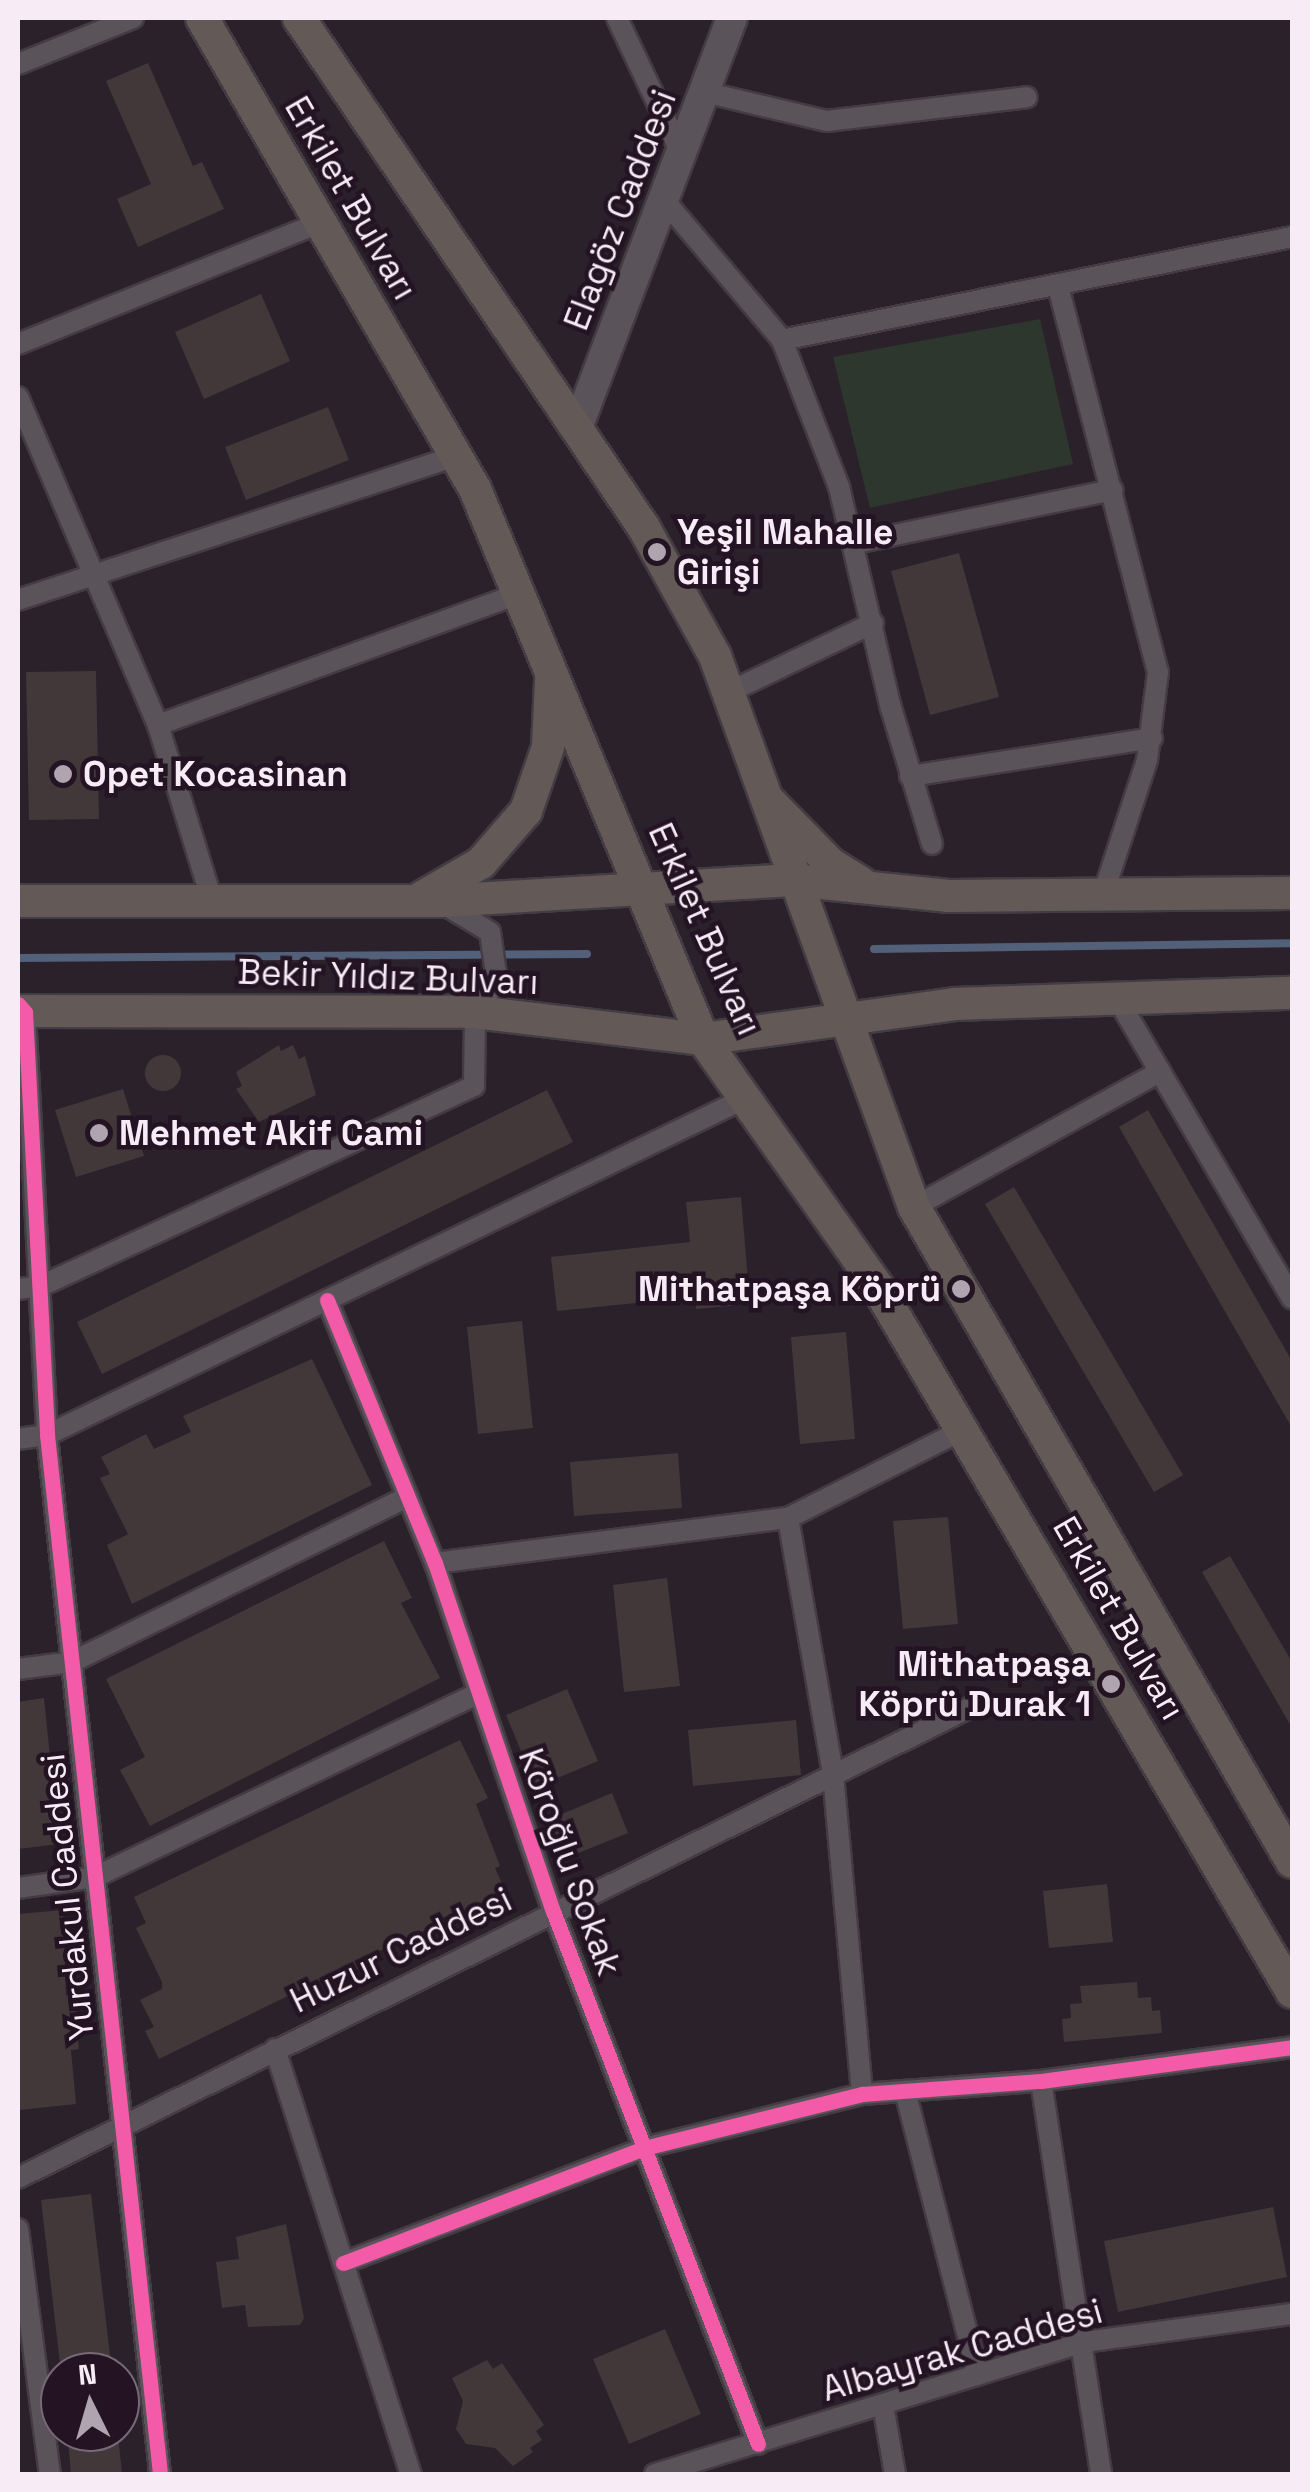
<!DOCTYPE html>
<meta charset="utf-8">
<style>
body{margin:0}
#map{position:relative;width:1310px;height:2492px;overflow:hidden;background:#2a212a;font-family:"Space Grotesk",sans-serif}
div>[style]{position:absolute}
.green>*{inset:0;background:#2d372d}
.stream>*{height:8px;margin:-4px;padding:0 4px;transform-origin:4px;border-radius:4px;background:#536079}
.building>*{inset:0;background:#42383a}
.round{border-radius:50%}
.roads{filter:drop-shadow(2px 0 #433c43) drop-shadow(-2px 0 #433c43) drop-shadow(0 2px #433c43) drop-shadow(0 -2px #433c43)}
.street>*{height:20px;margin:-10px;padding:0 10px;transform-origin:10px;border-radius:10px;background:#5b535a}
.secondary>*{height:30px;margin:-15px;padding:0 15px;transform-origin:15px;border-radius:15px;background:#5b535a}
.primary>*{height:32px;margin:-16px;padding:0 16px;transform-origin:16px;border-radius:16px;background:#635a58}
.cycleway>*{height:15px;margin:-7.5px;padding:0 7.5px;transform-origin:7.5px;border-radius:7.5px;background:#f35aa7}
.dots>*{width:28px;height:28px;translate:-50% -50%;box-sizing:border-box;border:5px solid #241323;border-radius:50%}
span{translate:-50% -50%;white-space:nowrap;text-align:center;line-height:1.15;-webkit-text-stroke:9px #241323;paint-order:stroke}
.street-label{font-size:35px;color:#f7ebf6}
.poi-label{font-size:35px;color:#f7ebf6;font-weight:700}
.left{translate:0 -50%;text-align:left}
.right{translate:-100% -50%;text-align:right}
.frame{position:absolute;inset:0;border:20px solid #f7ebf6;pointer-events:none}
.north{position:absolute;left:40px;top:2352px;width:100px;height:100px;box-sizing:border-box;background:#241323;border:2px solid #786977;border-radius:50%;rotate:355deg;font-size:28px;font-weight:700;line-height:40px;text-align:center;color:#f7ebf6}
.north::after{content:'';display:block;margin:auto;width:35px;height:45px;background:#afa4af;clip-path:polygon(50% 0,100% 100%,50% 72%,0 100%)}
</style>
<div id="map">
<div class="green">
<i style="clip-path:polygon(1040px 319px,1073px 464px,870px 508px,833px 357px)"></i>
</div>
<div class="stream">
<i style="left:874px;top:949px;width:418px;rotate:-0.8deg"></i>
<i style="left:18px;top:958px;width:569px;rotate:-0.4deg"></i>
</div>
<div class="building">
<i style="clip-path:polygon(148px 63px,193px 166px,202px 162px,224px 209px,138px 247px,117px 199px,151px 184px,106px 81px)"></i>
<i style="clip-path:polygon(261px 294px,290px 361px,204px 399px,175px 332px)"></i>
<i style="clip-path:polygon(328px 407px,349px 460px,246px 500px,225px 447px)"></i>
<i style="clip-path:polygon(959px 553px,999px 697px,930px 715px,891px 571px)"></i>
<i style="clip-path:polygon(96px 671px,99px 819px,29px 820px,26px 672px)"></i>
<i style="clip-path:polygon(279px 1045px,281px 1051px,293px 1045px,299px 1059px,305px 1056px,316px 1095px,259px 1122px,236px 1089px,242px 1086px,236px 1072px)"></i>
<i class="round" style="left:145px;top:1055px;width:36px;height:36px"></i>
<i style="clip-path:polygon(123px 1089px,144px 1156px,76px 1177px,55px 1110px)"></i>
<i style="clip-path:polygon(547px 1090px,573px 1142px,102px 1374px,77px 1322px)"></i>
<i style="clip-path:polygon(1148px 1110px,1292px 1361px,1292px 1428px,1119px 1127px)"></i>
<i style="clip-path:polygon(1014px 1187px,1183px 1475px,1154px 1492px,985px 1204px)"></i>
<i style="clip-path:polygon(741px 1197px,750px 1304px,696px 1309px,695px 1297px,557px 1311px,551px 1257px,690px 1242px,686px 1202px)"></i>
<i style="clip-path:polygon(522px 1321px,533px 1428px,478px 1434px,467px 1327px)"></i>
<i style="clip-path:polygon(846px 1332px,855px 1439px,800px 1444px,791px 1337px)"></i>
<i style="clip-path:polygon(312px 1359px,372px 1485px,132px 1604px,107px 1545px,128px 1534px,100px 1478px,110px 1474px,101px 1457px,146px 1434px,154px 1449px,191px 1432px,183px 1416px)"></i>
<i style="clip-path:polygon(678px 1453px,682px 1508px,574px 1516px,570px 1462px)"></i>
<i style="clip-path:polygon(948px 1517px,958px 1624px,903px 1629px,893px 1521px)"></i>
<i style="clip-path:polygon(384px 1541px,412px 1598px,401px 1603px,440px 1678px,150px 1826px,120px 1770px,145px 1757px,106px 1679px)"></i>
<i style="clip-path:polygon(1230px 1556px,1292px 1662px,1292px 1728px,1202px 1572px)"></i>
<i style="clip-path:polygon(667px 1578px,680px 1686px,624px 1692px,613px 1585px)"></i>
<i style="clip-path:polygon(567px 1689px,598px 1761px,536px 1787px,506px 1715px)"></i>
<i style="clip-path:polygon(44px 1698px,59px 1844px,18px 1849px,18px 1702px)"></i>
<i style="clip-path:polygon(796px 1720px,801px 1775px,693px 1786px,688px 1730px)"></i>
<i style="clip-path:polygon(460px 1740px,488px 1798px,476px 1804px,500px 1866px,495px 1868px,505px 1890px,496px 1894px,499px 1901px,434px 1920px,430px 1935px,405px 1947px,403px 1941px,394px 1944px,357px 1962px,360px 1968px,335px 1980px,333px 1974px,159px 2059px,145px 2031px,154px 2027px,140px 2000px,162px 1989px,162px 1982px,136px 1928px,146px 1923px,134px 1897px)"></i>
<i style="clip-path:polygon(612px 1793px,628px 1833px,566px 1858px,550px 1819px)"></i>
<i style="clip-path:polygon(1107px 1884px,1113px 1942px,1049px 1948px,1043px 1891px)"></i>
<i style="clip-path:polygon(63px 1910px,66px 1995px,74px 1994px,79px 2049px,71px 2050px,76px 2104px,20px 2110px,18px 1914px)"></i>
<i style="clip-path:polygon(1137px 1982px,1138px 1998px,1151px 1997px,1152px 2011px,1160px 2010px,1162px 2033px,1064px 2042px,1062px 2019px,1071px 2018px,1070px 2004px,1082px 2003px,1080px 1986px)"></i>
<i style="clip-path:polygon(91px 2194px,112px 2372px,61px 2372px,41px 2200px)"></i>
<i style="clip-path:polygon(1273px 2207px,1287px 2277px,1118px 2312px,1104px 2241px)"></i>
<i style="clip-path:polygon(286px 2224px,304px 2318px,300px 2325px,248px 2327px,245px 2305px,222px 2308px,216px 2262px,239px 2259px,236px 2237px)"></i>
<i style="clip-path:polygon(665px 2329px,701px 2414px,629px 2444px,593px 2359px)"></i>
<i style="clip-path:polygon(487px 2360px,493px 2369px,502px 2363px,544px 2425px,536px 2431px,542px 2440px,530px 2448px,533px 2452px,513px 2466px,495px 2448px,466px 2444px,456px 2429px,463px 2401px,452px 2378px)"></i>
<i style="clip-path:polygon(118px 2435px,122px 2474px,71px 2474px,68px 2440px)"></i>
</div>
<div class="roads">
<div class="street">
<i style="left:617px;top:18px;width:149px;rotate:64.6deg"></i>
<i style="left:18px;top:64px;width:124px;rotate:-21.8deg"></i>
<i style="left:704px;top:92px;width:126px;rotate:13.3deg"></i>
<i style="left:827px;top:121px;width:201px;rotate:-6.8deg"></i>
<i style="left:663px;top:199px;width:185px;rotate:49.8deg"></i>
<i style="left:782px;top:340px;width:158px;rotate:68.8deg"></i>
<i style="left:839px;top:487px;width:227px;rotate:76.8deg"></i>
<i style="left:891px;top:708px;width:142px;rotate:73.2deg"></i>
<i style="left:1058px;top:286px;width:399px;rotate:75.5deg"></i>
<i style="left:1158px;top:672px;width:89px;rotate:97.1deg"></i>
<i style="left:1147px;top:760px;width:142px;rotate:108.1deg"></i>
<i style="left:782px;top:340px;width:520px;rotate:-11.42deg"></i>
<i style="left:18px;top:344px;width:322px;rotate:-21.9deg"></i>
<i style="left:18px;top:397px;width:357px;rotate:66.9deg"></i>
<i style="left:158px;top:725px;width:180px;rotate:72.9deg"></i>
<i style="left:856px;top:543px;width:262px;rotate:-11.7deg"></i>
<i style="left:18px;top:600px;width:460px;rotate:-18.2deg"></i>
<i style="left:727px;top:693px;width:162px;rotate:-25.6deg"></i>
<i style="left:158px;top:725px;width:383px;rotate:-20deg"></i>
<i style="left:910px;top:776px;width:245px;rotate:-8.9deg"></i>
<i style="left:1116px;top:996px;width:350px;rotate:59.8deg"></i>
<i style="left:25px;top:1012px;width:424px;rotate:87deg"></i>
<i style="left:47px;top:1435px;width:1045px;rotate:83.79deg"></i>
<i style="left:914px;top:1207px;width:281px;rotate:-28.8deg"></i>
<i style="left:18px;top:1289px;width:23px;rotate:-7deg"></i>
<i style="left:41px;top:1286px;width:477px;rotate:-24.8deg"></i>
<i style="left:474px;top:1086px;width:74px;rotate:-89.2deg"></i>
<i style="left:475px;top:1012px;width:38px;rotate:-55deg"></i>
<i style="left:497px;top:981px;width:49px;rotate:-98.1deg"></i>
<i style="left:490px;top:932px;width:56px;rotate:-148.9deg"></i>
<i style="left:327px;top:1300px;width:284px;rotate:67.7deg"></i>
<i style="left:435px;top:1563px;width:367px;rotate:71.3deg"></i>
<i style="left:553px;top:1911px;width:571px;rotate:68.96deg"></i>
<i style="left:18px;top:1439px;width:29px;rotate:-8deg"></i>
<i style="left:47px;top:1435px;width:774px;rotate:-25.74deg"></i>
<i style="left:788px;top:1518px;width:260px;rotate:80deg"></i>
<i style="left:833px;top:1774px;width:321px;rotate:84.8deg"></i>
<i style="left:435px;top:1563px;width:356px;rotate:-7.3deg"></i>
<i style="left:788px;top:1518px;width:195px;rotate:-26.8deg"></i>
<i style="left:18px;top:1669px;width:54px;rotate:-7.4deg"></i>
<i style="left:72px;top:1662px;width:373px;rotate:-26.2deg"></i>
<i style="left:18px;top:1888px;width:78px;rotate:-8.1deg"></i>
<i style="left:95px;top:1877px;width:426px;rotate:-25.6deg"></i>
<i style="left:275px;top:2049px;width:446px;rotate:72.3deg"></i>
<i style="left:1041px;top:2081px;width:398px;rotate:81.3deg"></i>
<i style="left:905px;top:2091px;width:293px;rotate:75.6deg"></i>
<i style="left:18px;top:2178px;width:1070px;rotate:-26.3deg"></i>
<i style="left:18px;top:2229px;width:247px;rotate:82.6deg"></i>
<i style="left:343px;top:2263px;width:322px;rotate:-20.9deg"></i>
<i style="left:644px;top:2148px;width:225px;rotate:-13.9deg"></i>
<i style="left:862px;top:2094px;width:179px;rotate:-4.2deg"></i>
<i style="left:1041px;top:2081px;width:253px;rotate:-7.7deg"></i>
<i style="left:883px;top:2405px;width:70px;rotate:80.1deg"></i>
<i style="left:655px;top:2474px;width:449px;rotate:-17.1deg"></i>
<i style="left:1084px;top:2342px;width:210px;rotate:-7.7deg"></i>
</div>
<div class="secondary">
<i style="left:577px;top:428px;width:438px;rotate:-69.3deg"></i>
</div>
<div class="primary">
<i style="left:202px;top:18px;width:544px;rotate:59.9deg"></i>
<i style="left:475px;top:489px;width:595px;rotate:67.48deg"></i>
<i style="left:703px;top:1039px;width:302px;rotate:54.8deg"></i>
<i style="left:877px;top:1286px;width:819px;rotate:59.55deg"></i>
<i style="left:299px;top:18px;width:616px;rotate:55.92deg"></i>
<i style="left:644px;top:528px;width:146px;rotate:61deg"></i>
<i style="left:715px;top:656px;width:586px;rotate:70.14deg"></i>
<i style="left:914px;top:1207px;width:756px;rotate:60.01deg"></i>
<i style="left:771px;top:803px;width:86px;rotate:45.5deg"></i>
<i style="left:831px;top:864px;width:36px;rotate:32deg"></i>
<i style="left:422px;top:897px;width:68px;rotate:-30deg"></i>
<i style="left:481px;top:863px;width:69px;rotate:-49.1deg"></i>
<i style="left:526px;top:811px;width:68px;rotate:-71deg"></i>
<i style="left:548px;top:747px;width:66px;rotate:-87.4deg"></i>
<i style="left:18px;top:901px;width:422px"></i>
<i style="left:440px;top:901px;width:353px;rotate:-3.4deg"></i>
<i style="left:792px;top:880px;width:158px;rotate:5.8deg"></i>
<i style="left:949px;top:896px;width:343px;rotate:-0.5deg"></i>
<i style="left:18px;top:1011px;width:457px;rotate:0.1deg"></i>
<i style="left:475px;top:1012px;width:230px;rotate:6.8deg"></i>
<i style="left:703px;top:1039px;width:254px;rotate:-7.9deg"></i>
<i style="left:955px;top:1004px;width:337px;rotate:-1.9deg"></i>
</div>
</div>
<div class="cycleway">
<i style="left:18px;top:1004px;width:11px;rotate:49deg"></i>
<i style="left:25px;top:1012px;width:424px;rotate:87deg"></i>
<i style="left:47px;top:1435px;width:1045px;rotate:83.79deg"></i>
<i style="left:327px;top:1300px;width:284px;rotate:67.7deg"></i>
<i style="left:435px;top:1563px;width:367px;rotate:71.3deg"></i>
<i style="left:553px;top:1911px;width:571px;rotate:68.96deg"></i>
<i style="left:343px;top:2263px;width:322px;rotate:-20.9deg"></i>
<i style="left:644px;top:2148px;width:225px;rotate:-13.9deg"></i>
<i style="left:862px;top:2094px;width:179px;rotate:-4.2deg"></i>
<i style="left:1041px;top:2081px;width:253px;rotate:-7.7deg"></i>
</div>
<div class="dots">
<i style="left:657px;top:552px;background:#afa4af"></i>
<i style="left:63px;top:774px;background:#afa4af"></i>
<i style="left:99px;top:1133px;background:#afa4af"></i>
<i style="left:961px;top:1289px;background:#afa4af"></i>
<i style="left:1111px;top:1684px;background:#afa4af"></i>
</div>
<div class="street-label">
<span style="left:351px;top:198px;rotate:60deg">Erkilet Bulvarı</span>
<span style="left:620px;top:210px;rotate:-69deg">Elagöz Caddesi</span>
<span style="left:705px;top:929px;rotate:66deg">Erkilet Bulvarı</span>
<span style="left:388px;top:977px;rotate:2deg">Bekir Yıldız Bulvarı</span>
<span style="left:1119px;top:1618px;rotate:60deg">Erkilet Bulvarı</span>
<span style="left:570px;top:1862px;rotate:70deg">Köroğlu Sokak</span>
<span style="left:67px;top:1897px;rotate:-96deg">Yurdakul Caddesi</span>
<span style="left:401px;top:1950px;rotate:-26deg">Huzur Caddesi</span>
<span style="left:962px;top:2350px;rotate:-16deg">Albayrak Caddesi</span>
</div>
<div class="poi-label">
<span class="left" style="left:677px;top:552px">Yeşil Mahalle<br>Girişi</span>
<span class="left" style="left:83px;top:774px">Opet Kocasinan</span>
<span class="left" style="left:119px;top:1133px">Mehmet Akif Cami</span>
<span class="right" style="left:941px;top:1289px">Mithatpaşa Köprü</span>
<span class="right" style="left:1091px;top:1684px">Mithatpaşa<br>Köprü Durak 1</span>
</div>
<div class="frame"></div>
<div class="north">N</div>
</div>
